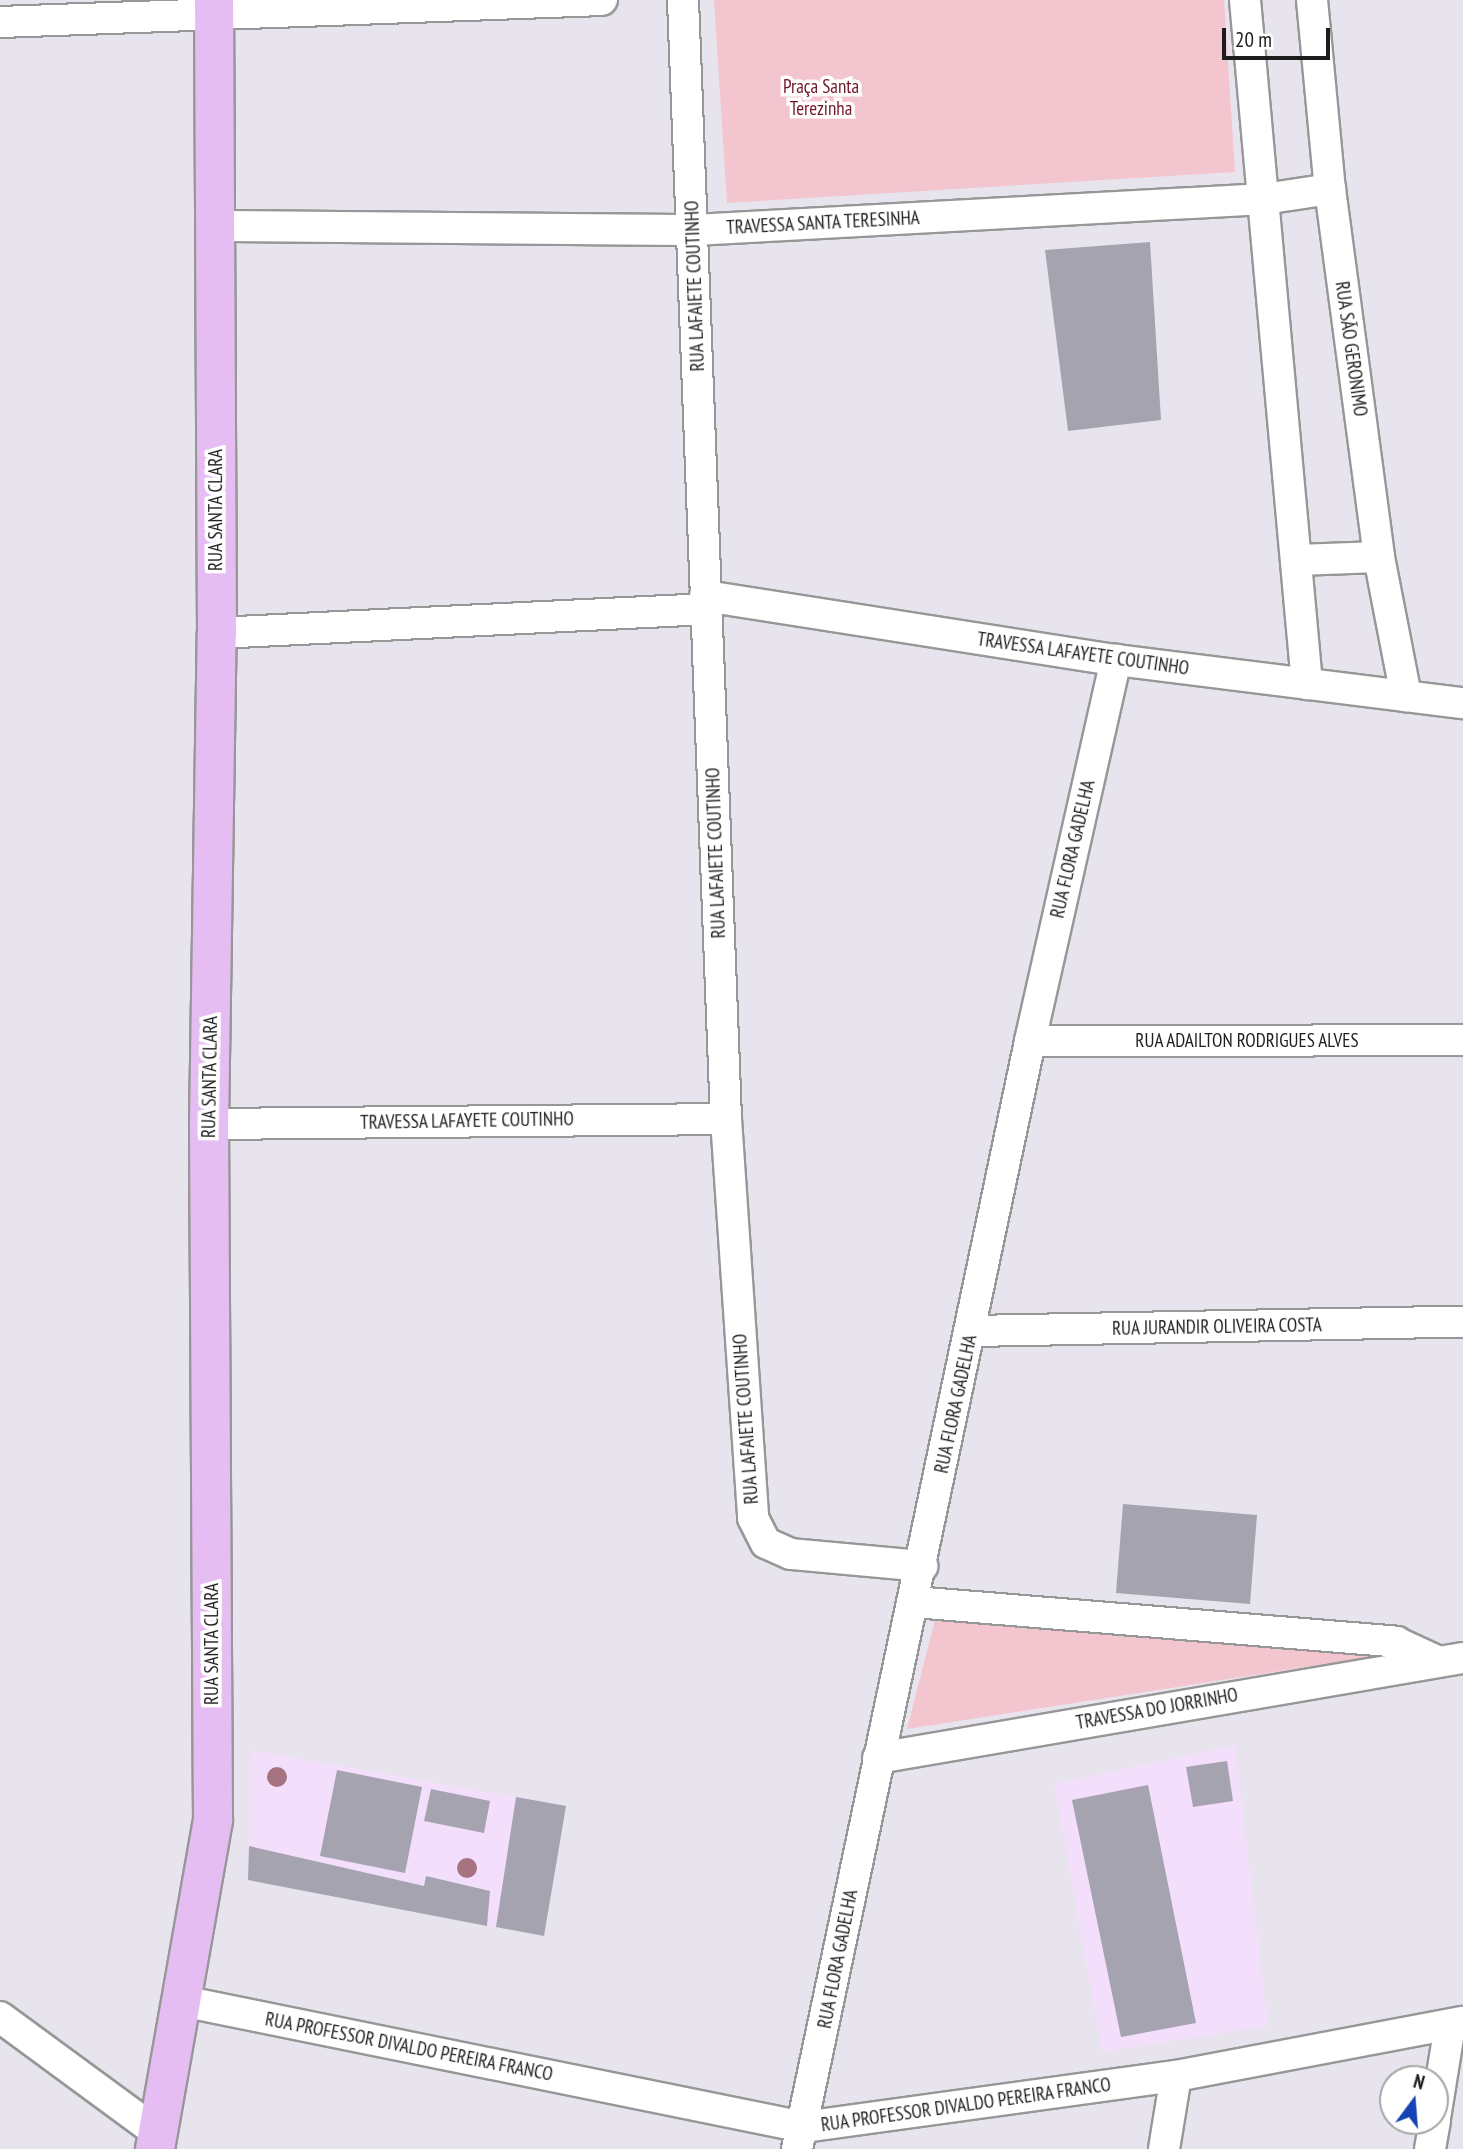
<!DOCTYPE html>
<meta charset="utf-8">
<style>
body{margin:0}
#map{position:relative;width:1463px;height:2149px;overflow:hidden;background:#e8e4ed;font-family:"PT Sans Narrow",sans-serif}
div>[style]{position:absolute}
.education>*{inset:0;background:#f3dffb}
.park>*{inset:0;background:#f3c5cf}
.building>*{inset:0;background:#a5a3af}
.roads{filter:drop-shadow(2px 0 #979797) drop-shadow(-2px 0 #979797) drop-shadow(0 2px #979797) drop-shadow(0 -2px #979797)}
.street>*{height:30px;margin:-15px;padding:0 15px;transform-origin:15px;border-radius:15px;background:#fff}
.secondary>*{height:38px;margin:-19px;padding:0 19px;transform-origin:19px;border-radius:19px;background:#e6bdf2}
.trees>*{width:20px;height:20px;margin:-10px;border-radius:50%;background:#a67381}
span{translate:-50% -50%;white-space:nowrap;text-align:center;line-height:1.15;-webkit-text-stroke:7px #fff;paint-order:stroke}
.park-label{font-size:19px;color:#701729}
.street-label{font-size:19px;color:#1d1d1d}
.north{position:absolute;left:1379px;top:2065px;width:70px;height:70px;box-sizing:border-box;background:#fff;border:2px solid #a5a5a5;border-radius:50%;rotate:16deg;font-size:19px;font-weight:700;line-height:28px;text-align:center;color:#1d1d1d}
.north::after{content:'';display:block;margin:auto;width:24px;height:32px;background:#1543b5;clip-path:polygon(50% 0,100% 100%,50% 72%,0 100%)}
.scale{position:absolute;left:1222px;top:28px;width:108px;height:32px;box-sizing:border-box;border:4px solid #1d1d1d;border-top:0;padding-left:9px;font-size:21px;line-height:24px;white-space:nowrap;color:#1d1d1d;-webkit-text-stroke:5px #fff;paint-order:stroke}
</style>
<div id="map">
<div class="education">
<i style="clip-path:polygon(1235px 1745px,1268px 2026px,1102px 2052px,1054px 1784px)"></i>
<i style="clip-path:polygon(250px 1750px,566px 1806px,544px 1936px,248px 1880px)"></i>
</div>
<div class="park">
<i style="clip-path:polygon(714px 0,1224px 0,1235px 172px,727px 203px)"></i>
<i style="clip-path:polygon(936px 1616px,1389px 1654px,907px 1729px)"></i>
</div>
<div class="building">
<i style="clip-path:polygon(1150px 242px,1161px 420px,1068px 431px,1045px 250px)"></i>
<i style="clip-path:polygon(1123px 1504px,1257px 1515px,1250px 1604px,1116px 1593px)"></i>
<i style="clip-path:polygon(1227px 1761px,1233px 1801px,1193px 1807px,1186px 1767px)"></i>
<i style="clip-path:polygon(337px 1770px,422px 1787px,405px 1873px,320px 1856px)"></i>
<i style="clip-path:polygon(1148px 1785px,1196px 2023px,1121px 2037px,1072px 1800px)"></i>
<i style="clip-path:polygon(431px 1789px,490px 1801px,484px 1833px,424px 1821px)"></i>
<i style="clip-path:polygon(516px 1797px,566px 1806px,544px 1936px,496px 1927px)"></i>
<i style="clip-path:polygon(249px 1846px,424px 1886px,426px 1876px,490px 1891px,487px 1926px,248px 1880px)"></i>
</div>
<div class="roads">
<div class="street">
<i style="left:683px;top:0;width:1120px;rotate:87.8deg"></i>
<i style="left:726px;top:1119px;width:400px;rotate:86.1deg"></i>
<i style="left:753px;top:1518px;width:28px;rotate:63deg"></i>
<i style="left:766px;top:1543px;width:27px;rotate:24deg"></i>
<i style="left:791px;top:1554px;width:132px;rotate:5.2deg"></i>
<i style="left:1245px;top:0;width:687px;rotate:84.82deg"></i>
<i style="left:1312px;top:0;width:190px;rotate:84.6deg"></i>
<i style="left:1330px;top:189px;width:371px;rotate:82.4deg"></i>
<i style="left:1379px;top:557px;width:142px;rotate:79deg"></i>
<i style="left:0;top:22px;width:602px;rotate:-2.09deg"></i>
<i style="left:214px;top:226px;width:480px;rotate:0.5deg"></i>
<i style="left:694px;top:230px;width:571px;rotate:-3.11deg"></i>
<i style="left:1264px;top:199px;width:67px;rotate:-8.6deg"></i>
<i style="left:1298px;top:560px;width:81px;rotate:-2.1deg"></i>
<i style="left:705px;top:596px;width:416px;rotate:8.9deg"></i>
<i style="left:1116px;top:660px;width:350px;rotate:7.1deg"></i>
<i style="left:217px;top:633px;width:491px;rotate:-2.8deg"></i>
<i style="left:1030px;top:1041px;width:433px;rotate:-0.1deg"></i>
<i style="left:209px;top:1124px;width:517px;rotate:-0.55deg"></i>
<i style="left:972px;top:1331px;width:491px;rotate:-1.1deg"></i>
<i style="left:914px;top:1602px;width:484px;rotate:4.7deg"></i>
<i style="left:1396px;top:1642px;width:43px;rotate:24.8deg"></i>
<i style="left:878px;top:1758px;width:593px;rotate:-9.7deg"></i>
<i style="left:182px;top:2001px;width:634px;rotate:11.47deg"></i>
<i style="left:803px;top:2127px;width:376px;rotate:-7.8deg"></i>
<i style="left:1176px;top:2076px;width:292px;rotate:-10.7deg"></i>
<i style="left:0;top:2017px;width:197px;rotate:36.3deg"></i>
<i style="left:1435px;top:2118px;width:94px;rotate:-80.8deg"></i>
<i style="left:797px;top:2149px;width:1132px;rotate:-78.12deg"></i>
<i style="left:1030px;top:1041px;width:391px;rotate:-77.3deg"></i>
<i style="left:1164px;top:2149px;width:74px;rotate:-80.7deg"></i>
<i style="left:1430px;top:2149px;width:28px;rotate:-80deg"></i>
</div>
<div class="secondary">
<i style="left:155px;top:2149px;width:334px;rotate:-80deg"></i>
<i style="left:213px;top:1820px;width:696px;rotate:-90.33deg"></i>
<i style="left:209px;top:1124px;width:491px;rotate:-89.1deg"></i>
<i style="left:217px;top:633px;width:633px;rotate:-90.27deg"></i>
</div>
</div>
<div class="trees">
<i style="left:277px;top:1777px"></i>
<i style="left:467px;top:1868px"></i>
</div>
<div class="park-label">
<span style="left:821px;top:98px">Praça Santa<br>Terezinha</span>
</div>
<div class="street-label">
<span style="left:823px;top:223px;rotate:-3deg">TRAVESSA SANTA TERESINHA</span>
<span style="left:695px;top:286px;rotate:-92deg">RUA LAFAIETE COUTINHO</span>
<span style="left:1351px;top:349px;rotate:82deg">RUA SÃO GERONIMO</span>
<span style="left:216px;top:510px;rotate:-90deg">RUA SANTA CLARA</span>
<span style="left:1083px;top:654px;rotate:8deg">TRAVESSA LAFAYETE COUTINHO</span>
<span style="left:1073px;top:849px;rotate:-77deg">RUA FLORA GADELHA</span>
<span style="left:716px;top:853px;rotate:-92deg">RUA LAFAIETE COUTINHO</span>
<span style="left:1247px;top:1041px">RUA ADAILTON RODRIGUES ALVES</span>
<span style="left:210px;top:1077px;rotate:-89deg">RUA SANTA CLARA</span>
<span style="left:467px;top:1121px;rotate:-1deg">TRAVESSA LAFAYETE COUTINHO</span>
<span style="left:1217px;top:1327px;rotate:-1deg">RUA JURANDIR OLIVEIRA COSTA</span>
<span style="left:956px;top:1404px;rotate:-78deg">RUA FLORA GADELHA</span>
<span style="left:746px;top:1419px;rotate:-94deg">RUA LAFAIETE COUTINHO</span>
<span style="left:212px;top:1644px;rotate:-90deg">RUA SANTA CLARA</span>
<span style="left:1157px;top:1709px;rotate:-10deg">TRAVESSA DO JORRINHO</span>
<span style="left:838px;top:1959px;rotate:-79deg">RUA FLORA GADELHA</span>
<span style="left:409px;top:2047px;rotate:11deg">RUA PROFESSOR DIVALDO PEREIRA FRANCO</span>
<span style="left:966px;top:2105px;rotate:-8deg">RUA PROFESSOR DIVALDO PEREIRA FRANCO</span>
</div>
<div class="north">N</div>
<div class="scale">20 m</div>
</div>
